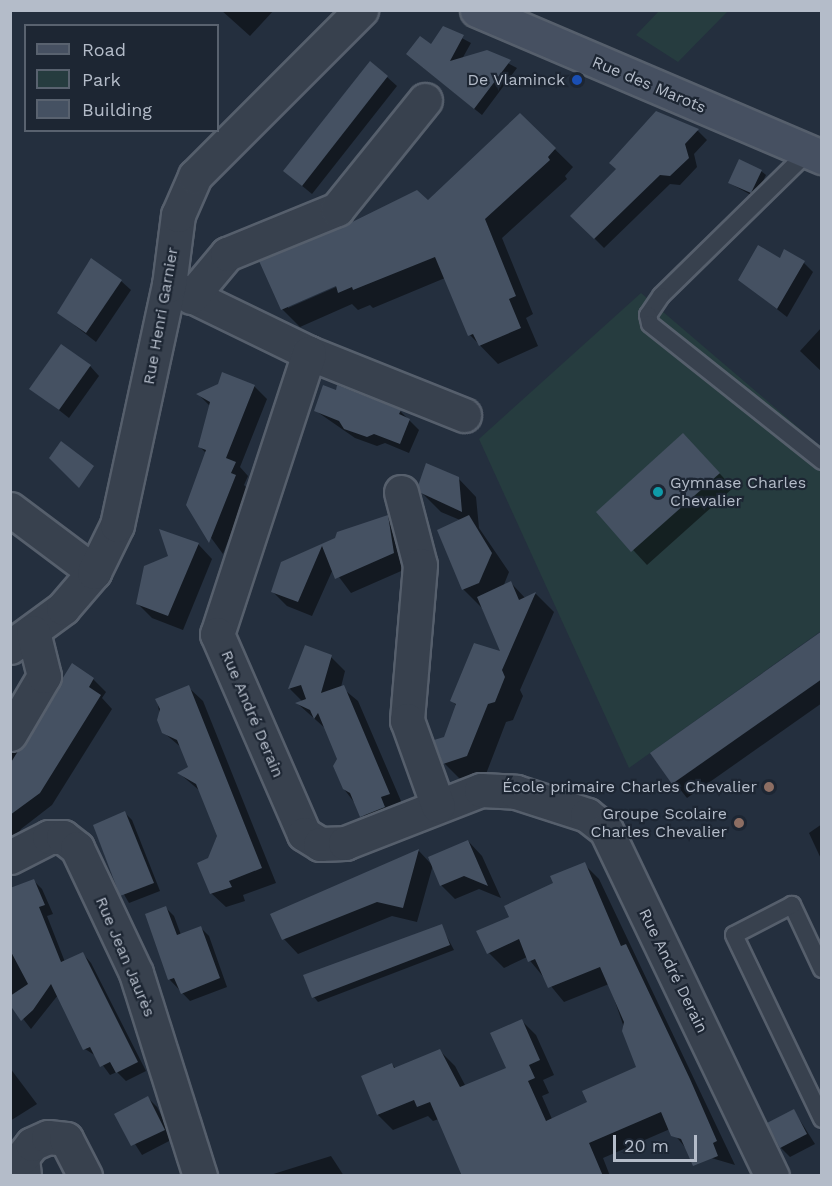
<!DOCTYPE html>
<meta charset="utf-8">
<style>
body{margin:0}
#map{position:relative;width:832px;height:1186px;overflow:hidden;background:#242f3e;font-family:"Work Sans",sans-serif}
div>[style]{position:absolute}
.green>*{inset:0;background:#263c3f}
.shadow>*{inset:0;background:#0007}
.building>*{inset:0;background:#455162}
.roads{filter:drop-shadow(2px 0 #565f6c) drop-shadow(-2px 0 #565f6c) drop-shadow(0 2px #565f6c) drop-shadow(0 -2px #565f6c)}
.lane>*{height:16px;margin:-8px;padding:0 8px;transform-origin:8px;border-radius:8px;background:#38414e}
.street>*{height:33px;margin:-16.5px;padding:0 16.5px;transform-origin:16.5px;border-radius:16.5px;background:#38414e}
.secondary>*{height:33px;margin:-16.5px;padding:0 16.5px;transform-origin:16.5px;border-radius:16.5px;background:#465061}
.dots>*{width:16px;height:16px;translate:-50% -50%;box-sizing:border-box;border:3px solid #1d2633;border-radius:50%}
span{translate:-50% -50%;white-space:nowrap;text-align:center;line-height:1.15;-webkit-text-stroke:4.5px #1d2633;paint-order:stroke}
.poi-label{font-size:16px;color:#b4bcc9}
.right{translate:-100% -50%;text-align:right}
.left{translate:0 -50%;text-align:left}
.street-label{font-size:16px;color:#b4bcc9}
.frame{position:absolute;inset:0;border:12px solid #b4bcc9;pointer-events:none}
.legend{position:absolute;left:24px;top:24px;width:195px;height:108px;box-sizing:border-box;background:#1d2633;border:2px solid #59626f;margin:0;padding:8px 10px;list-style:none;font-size:18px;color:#b4bcc9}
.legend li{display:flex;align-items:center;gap:12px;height:30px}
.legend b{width:30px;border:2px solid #59626f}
.scale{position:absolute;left:613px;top:1135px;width:84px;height:27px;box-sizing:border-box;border:3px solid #b4bcc9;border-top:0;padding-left:8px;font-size:18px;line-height:21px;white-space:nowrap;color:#b4bcc9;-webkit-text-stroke:4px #1d2633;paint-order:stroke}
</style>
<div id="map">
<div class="green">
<i style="clip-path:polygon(659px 11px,659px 10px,728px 11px,678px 62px,636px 35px)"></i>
<i style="clip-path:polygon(641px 293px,821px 447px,821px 631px,629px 768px,479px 439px)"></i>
</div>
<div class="shadow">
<i style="clip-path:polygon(221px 10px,274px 10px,250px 36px)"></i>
<i style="clip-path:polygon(443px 28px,471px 43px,462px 59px,487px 52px,517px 68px,482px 115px,415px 61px,432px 46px)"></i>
<i style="clip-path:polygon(387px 77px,397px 86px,312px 194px,295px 180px)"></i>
<i style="clip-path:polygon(656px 113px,698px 131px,707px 140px,694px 154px,697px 167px,680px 185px,670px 184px,604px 248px,572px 216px,617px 169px)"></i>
<i style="clip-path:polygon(evenodd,520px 115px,573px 167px,565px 176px,567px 179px,502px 238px,533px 314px,526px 318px,538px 346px,498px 364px,470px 335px,445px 278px,373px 308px,370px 305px,358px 310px,352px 304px,300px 327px,282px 309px,428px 202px,520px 115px,342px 281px,343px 284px,288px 308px,288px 305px,342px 281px)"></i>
<i style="clip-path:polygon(761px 171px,766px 175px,755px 197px,729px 183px)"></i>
<i style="clip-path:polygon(780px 260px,804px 263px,813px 272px,787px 317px,739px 279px)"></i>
<i style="clip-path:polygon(121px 281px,131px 290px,96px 342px,59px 313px)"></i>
<i style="clip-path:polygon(822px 327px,822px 372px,800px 351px)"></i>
<i style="clip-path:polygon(90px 366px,99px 376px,69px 418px,31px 388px)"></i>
<i style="clip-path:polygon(254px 386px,267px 399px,240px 467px,248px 476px,244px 485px,248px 489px,223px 554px,187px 505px,206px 453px,200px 447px,210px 406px,199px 395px)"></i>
<i style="clip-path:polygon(316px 411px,400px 411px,419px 430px,409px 453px,385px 443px,377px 446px,355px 438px)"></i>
<i style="clip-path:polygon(697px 449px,733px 488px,647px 565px,598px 512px)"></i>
<i style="clip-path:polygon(458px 478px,476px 497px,479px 528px,509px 572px,503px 587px,511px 583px,526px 599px,536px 594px,554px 612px,520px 690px,523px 696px,513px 720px,506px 722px,486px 774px,463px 782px,444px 763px,445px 738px,457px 706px,452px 701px,502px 653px,482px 608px,463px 589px,460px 520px,441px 512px,422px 493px)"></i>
<i style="clip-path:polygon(387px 517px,402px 531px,408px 568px,351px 593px,333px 569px,312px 616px,287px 606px,272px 591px,283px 563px,336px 539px,338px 533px)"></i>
<i style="clip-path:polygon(198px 544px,212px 559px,183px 630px,152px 618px,137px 603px)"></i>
<i style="clip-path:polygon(822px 633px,822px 703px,687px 798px,652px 754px)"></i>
<i style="clip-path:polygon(306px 647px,331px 657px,345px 671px,341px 687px,358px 701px,404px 808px,376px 831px,344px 789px,339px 759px,326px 729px,298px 704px,303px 702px,290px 689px)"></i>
<i style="clip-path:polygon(93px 679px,106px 692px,102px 698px,112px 709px,52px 805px,21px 829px,16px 838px,10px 834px,10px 751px,21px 751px)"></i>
<i style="clip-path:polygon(188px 687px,203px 701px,276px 883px,243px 895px,245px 901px,226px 907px,211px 893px,209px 860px,218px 836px,200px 791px,180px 774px,190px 768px,183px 749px,163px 732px,157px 700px)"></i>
<i style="clip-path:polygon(125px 813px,132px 820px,160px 891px,129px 903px,111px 872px)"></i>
<i style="clip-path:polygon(822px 824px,822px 861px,809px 833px)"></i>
<i style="clip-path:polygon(468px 841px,482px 856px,501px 898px,479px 889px,455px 899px,441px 885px,433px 865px,417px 922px,392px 916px,298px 954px,284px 939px,272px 915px,419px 851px,432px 865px)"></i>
<i style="clip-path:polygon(584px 864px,599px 879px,735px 1165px,688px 1151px,670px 1129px,603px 1158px,610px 1176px,457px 1176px,462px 1173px,439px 1119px,433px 1121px,428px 1116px,393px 1130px,378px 1115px,363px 1077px,392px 1064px,396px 1069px,440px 1051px,455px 1066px,466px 1087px,508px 1069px,521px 1020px,536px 1035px,554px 1075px,543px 1080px,549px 1093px,542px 1096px,552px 1119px,589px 1103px,638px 1068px,609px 984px,564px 1002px,527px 957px,504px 968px,489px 953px,511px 918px)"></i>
<i style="clip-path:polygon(34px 881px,42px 889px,53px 914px,47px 916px,65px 962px,83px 954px,91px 963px,146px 1071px,126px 1081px,117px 1072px,110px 1075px,96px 1056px,85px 1049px,58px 995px,31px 1029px,10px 1002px,10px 890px)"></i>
<i style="clip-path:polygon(166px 908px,174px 916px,181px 935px,201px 928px,209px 936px,227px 987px,190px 1001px,170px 980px,147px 915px)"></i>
<i style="clip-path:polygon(441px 926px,454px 950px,318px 1002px,314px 997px)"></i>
<i style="clip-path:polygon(10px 1068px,37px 1104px,10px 1121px)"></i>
<i style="clip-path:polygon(148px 1098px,157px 1107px,173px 1139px,142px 1155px,116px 1114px)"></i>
<i style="clip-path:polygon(794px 1111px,815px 1144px,790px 1157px,781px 1148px)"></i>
<i style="clip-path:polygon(331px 1156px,344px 1176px,267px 1176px)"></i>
</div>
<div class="building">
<i style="clip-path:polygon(443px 26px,464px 35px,450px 61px,487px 50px,511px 60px,474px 109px,406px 54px,420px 36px,431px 44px)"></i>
<i style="clip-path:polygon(370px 61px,388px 76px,302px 186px,283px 171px)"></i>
<i style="clip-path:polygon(656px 111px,699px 129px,685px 144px,689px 158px,670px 176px,660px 175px,594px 239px,570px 216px,616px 169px,609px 163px)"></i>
<i style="clip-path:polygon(520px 113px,556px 148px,548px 157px,550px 160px,485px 219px,516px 296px,509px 299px,521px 328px,479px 346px,473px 334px,468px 336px,435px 257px,353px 290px,352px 287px,338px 293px,336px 286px,281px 310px,259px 261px,344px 226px,417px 190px,428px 200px)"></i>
<i style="clip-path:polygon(739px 159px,762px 170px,751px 193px,728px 183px)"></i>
<i style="clip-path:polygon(758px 245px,780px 258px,784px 249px,805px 261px,777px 309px,738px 280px)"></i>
<i style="clip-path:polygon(91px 258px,122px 280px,86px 333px,57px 313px)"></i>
<i style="clip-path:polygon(61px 344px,91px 365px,59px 410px,29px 389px)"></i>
<i style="clip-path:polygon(222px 372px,255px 385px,226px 458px,236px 462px,231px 473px,236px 475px,209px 543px,186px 505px,206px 450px,198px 447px,210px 402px,196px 394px,218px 384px)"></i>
<i style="clip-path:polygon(323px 385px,336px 390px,337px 385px,401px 410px,399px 414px,410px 419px,400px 444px,374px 434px,367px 437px,344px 429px,339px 421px,314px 411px)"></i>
<i style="clip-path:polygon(683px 433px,720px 473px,631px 552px,596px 512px)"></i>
<i style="clip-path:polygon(61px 441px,94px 466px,79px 488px,49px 458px)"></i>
<i style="clip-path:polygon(426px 463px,459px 477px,462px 512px,421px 493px,418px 486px)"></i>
<i style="clip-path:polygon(388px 515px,394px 553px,335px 579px,322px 546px,298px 602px,271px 592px,281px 562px,335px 538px,337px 532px)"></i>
<i style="clip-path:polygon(469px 515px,492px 553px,479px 583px,462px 590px,437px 530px)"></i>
<i style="clip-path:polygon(159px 529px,199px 543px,168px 616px,136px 604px,144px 566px,168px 556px)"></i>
<i style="clip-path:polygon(511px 581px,519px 600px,536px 592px,502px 670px,505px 677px,495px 702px,488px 704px,467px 756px,443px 764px,434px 740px,444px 737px,456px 704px,450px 701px,474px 643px,500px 651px,477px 597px)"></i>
<i style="clip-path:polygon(822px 631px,822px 679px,672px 784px,650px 753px)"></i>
<i style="clip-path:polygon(305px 645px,332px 655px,321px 693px,344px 685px,390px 794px,381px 797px,385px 807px,360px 817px,350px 793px,343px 789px,333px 766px,337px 759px,318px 713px,314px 719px,310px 710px,295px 703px,306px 699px,301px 685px,288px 689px)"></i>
<i style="clip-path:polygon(72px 663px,94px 678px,89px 687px,101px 695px,40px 793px,10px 815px,10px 764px)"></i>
<i style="clip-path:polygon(189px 685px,262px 868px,229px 881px,232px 887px,210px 894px,197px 863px,208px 858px,217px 836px,196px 784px,177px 773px,188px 767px,177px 740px,162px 733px,157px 720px,160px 709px,155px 699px)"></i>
<i style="clip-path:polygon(125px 811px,154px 883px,120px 896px,93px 825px)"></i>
<i style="clip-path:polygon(468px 840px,488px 886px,464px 876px,440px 886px,428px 857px)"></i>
<i style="clip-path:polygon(419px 849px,403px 908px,377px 902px,282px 940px,270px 914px)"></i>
<i style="clip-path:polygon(585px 862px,621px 946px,626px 944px,690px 1079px,717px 1141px,713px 1143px,718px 1156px,693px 1166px,681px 1139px,671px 1136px,661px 1112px,589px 1143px,603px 1176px,462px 1176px,430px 1102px,417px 1107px,414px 1100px,377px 1115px,361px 1076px,392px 1063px,394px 1068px,440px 1049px,460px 1087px,506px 1068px,490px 1033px,522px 1019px,540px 1060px,529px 1065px,535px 1078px,528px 1081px,546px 1121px,587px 1102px,582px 1091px,636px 1067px,622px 1031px,624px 1022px,600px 967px,548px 988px,535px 959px,528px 962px,519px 939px,487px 954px,476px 931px,509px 917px,504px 906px,553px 883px,550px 876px)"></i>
<i style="clip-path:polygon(34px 879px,45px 905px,39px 907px,61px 962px,83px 952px,138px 1062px,116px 1073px,110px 1062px,100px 1067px,90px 1047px,83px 1050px,51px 984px,33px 1010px,21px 1021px,10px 1005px,10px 996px,28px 984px,10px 950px,10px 888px)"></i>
<i style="clip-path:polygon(166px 906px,177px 935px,201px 926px,220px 978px,181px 994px,174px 978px,168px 980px,145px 914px)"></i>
<i style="clip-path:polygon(442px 924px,450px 945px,312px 998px,303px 975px)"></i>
<i style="clip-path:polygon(148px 1096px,165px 1130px,131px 1146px,114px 1114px)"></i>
<i style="clip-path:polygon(794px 1109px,807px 1134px,780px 1148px,767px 1123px)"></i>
</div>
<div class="roads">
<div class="lane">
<i style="left:809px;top:151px;width:207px;rotate:135.6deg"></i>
<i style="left:661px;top:296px;width:23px;rotate:124deg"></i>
<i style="left:648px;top:315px;width:9px;rotate:77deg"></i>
<i style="left:650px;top:324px;width:220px;rotate:38.5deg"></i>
<i style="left:822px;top:969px;width:71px;rotate:-115.1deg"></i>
<i style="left:792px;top:905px;width:65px;rotate:152.7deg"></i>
<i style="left:734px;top:935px;width:204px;rotate:64.4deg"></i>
</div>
<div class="street">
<i style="left:169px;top:285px;width:156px;rotate:25.9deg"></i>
<i style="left:309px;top:353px;width:167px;rotate:21.8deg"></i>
<i style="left:191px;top:297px;width:56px;rotate:-50.1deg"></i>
<i style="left:227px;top:254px;width:119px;rotate:-22.2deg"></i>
<i style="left:337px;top:209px;width:140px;rotate:-51.1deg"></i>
<i style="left:309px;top:353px;width:296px;rotate:108.1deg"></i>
<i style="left:217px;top:634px;width:218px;rotate:66.5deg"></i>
<i style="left:304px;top:834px;width:19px;rotate:32deg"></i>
<i style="left:320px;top:844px;width:25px;rotate:-2deg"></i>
<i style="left:345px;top:843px;width:146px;rotate:-21.3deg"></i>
<i style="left:481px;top:790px;width:35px;rotate:3deg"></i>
<i style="left:516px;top:792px;width:75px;rotate:17.9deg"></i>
<i style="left:587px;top:815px;width:24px;rotate:38deg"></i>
<i style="left:606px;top:830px;width:384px;rotate:64.4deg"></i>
<i style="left:401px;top:492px;width:75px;rotate:75.4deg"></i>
<i style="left:420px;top:565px;width:156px;rotate:94.8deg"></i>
<i style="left:407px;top:720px;width:91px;rotate:70.2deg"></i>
<i style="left:10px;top:509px;width:105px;rotate:36.9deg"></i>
<i style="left:10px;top:647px;width:66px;rotate:-36.3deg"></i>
<i style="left:63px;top:608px;width:48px;rotate:-49.3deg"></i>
<i style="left:94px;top:572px;width:52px;rotate:-63.9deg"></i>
<i style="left:117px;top:525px;width:246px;rotate:-77.8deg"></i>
<i style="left:169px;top:285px;width:71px;rotate:-82.7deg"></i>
<i style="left:178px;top:215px;width:43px;rotate:-66.4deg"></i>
<i style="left:195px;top:176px;width:235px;rotate:-45deg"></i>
<i style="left:10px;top:734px;width:67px;rotate:-59.6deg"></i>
<i style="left:44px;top:676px;width:45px;rotate:-104deg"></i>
<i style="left:10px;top:857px;width:44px;rotate:-27.1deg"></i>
<i style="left:49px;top:837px;width:14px"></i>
<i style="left:63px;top:837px;width:18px;rotate:38deg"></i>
<i style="left:77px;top:848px;width:138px;rotate:64.7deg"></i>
<i style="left:136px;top:973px;width:213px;rotate:72.5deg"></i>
<i style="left:24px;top:1176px;width:19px;rotate:-96deg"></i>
<i style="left:22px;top:1157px;width:16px;rotate:-52deg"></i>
<i style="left:32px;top:1144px;width:17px;rotate:-24deg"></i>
<i style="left:48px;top:1137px;width:18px;rotate:6deg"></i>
<i style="left:66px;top:1139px;width:42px;rotate:62.8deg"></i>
</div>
<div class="secondary">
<i style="left:477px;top:10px;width:375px;rotate:23.1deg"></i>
</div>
</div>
<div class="dots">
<i style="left:577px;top:80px;background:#1a4fb4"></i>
<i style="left:658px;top:492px;background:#0f9aa8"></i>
<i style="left:769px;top:787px;background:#8d6e63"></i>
<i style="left:739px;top:823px;background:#8d6e63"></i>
</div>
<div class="poi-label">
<span class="right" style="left:565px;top:80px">De Vlaminck</span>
<span class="left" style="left:670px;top:492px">Gymnase Charles<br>Chevalier</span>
<span class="right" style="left:757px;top:787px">École primaire Charles Chevalier</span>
<span class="right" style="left:727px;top:823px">Groupe Scolaire<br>Charles Chevalier</span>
</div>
<div class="street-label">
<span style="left:649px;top:85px;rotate:23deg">Rue des Marots</span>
<span style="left:161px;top:316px;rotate:-80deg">Rue Henri Garnier</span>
<span style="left:252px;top:714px;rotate:67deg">Rue André Derain</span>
<span style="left:125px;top:957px;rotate:67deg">Rue Jean Jaurès</span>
<span style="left:673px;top:971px;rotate:64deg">Rue André Derain</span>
</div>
<div class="frame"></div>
<ul class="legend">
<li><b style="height:8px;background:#465061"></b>Road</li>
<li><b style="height:16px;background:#263c3f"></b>Park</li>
<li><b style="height:16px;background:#455162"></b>Building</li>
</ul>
<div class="scale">20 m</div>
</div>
